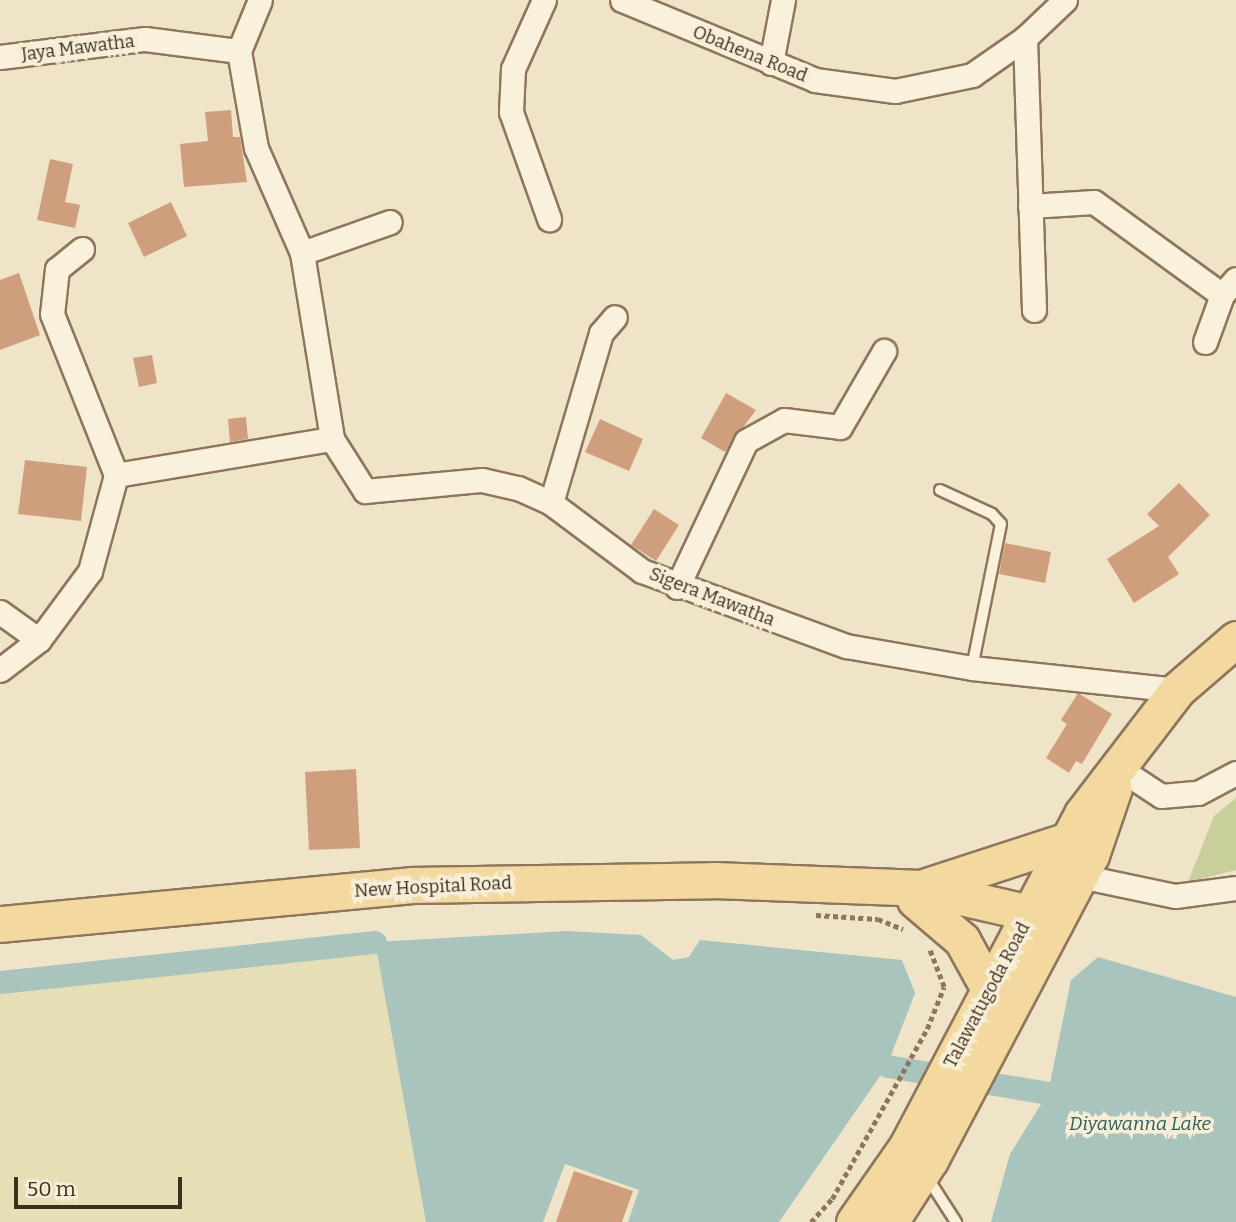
<!DOCTYPE html>
<style>
body{margin:0}
#map{position:relative;width:1236px;height:1222px;overflow:hidden;background:#f0e4c8;font-family:Bitter,serif}
div>[style]{position:absolute}
.farmland>*{inset:0;background:#e6deb5}
.green>*{inset:0;background:#c9cf9b}
.water>*{inset:0;background:#a9c4bc}
.canal>*{height:23px;margin:-11.5px;padding:0 11.5px;transform-origin:11.5px;border-radius:11.5px;background:#a9c4bc}
.building>*{inset:0;background:#cf9f7d}
.path>*{height:4.5px;margin-top:-2.25px;transform-origin:0;background:repeating-linear-gradient(90deg,#8d765c 0 5px,transparent 0 8.5px)}
.roads{filter:drop-shadow(2px 0 #8d765c) drop-shadow(-2px 0 #8d765c) drop-shadow(0 2px #8d765c) drop-shadow(0 -2px #8d765c)}
.lane>*{height:10px;margin:-5px;padding:0 5px;transform-origin:5px;border-radius:5px;background:#faf1dc}
.street>*{height:23px;margin:-11.5px;padding:0 11.5px;transform-origin:11.5px;border-radius:11.5px;background:#faf1dc}
.primary>*{height:35px;margin:-17.5px;padding:0 17.5px;transform-origin:17.5px;border-radius:17.5px;background:#f3d9a0}
span{translate:-50% -50%;white-space:nowrap;text-align:center;line-height:1.15;-webkit-text-stroke:7px #f7eed8;paint-order:stroke}
.street-label{font-size:18px;color:#3d2e20}
.water-label{font-size:19px;color:#2f5d5a;font-style:italic}
.scale{position:absolute;left:14px;top:1177px;width:168px;height:32px;box-sizing:border-box;border:4px solid #3d2e20;border-top:0;padding-left:9px;font-size:21px;line-height:24px;white-space:nowrap;color:#3d2e20;-webkit-text-stroke:5px #f7eed8;paint-order:stroke}
</style>
<div id="map">
<div class="farmland">
<i style="clip-path:polygon(375px 942px,426px 1222px,0 1222px,0 982px)"></i>
</div>
<div class="green">
<i style="clip-path:polygon(1236px 798px,1236px 870px,1188px 882px,1214px 816px)"></i>
</div>
<div class="water">
<i style="clip-path:polygon(567px 931px,641px 935px,673px 960px,689px 957px,700px 940px,902px 960px,915px 993px,887px 1066px,779px 1222px,628px 1222px,639px 1190px,565px 1164px,543px 1222px,426px 1222px,375px 942px)"></i>
<i style="clip-path:polygon(1098px 957px,1236px 997px,1236px 1222px,991px 1222px,1010px 1154px,1048px 1093px,1071px 980px)"></i>
</div>
<div class="canal">
<i style="left:0;top:982px;width:377px;rotate:-6.1deg"></i>
<i style="left:887px;top:1066px;width:163px;rotate:9.5deg"></i>
</div>
<div class="building">
<i style="clip-path:polygon(231px 110px,233px 137px,240px 137px,247px 182px,184px 187px,180px 144px,208px 141px,205px 112px)"></i>
<i style="clip-path:polygon(50px 159px,73px 164px,65px 202px,80px 205px,75px 228px,37px 220px)"></i>
<i style="clip-path:polygon(171px 202px,187px 236px,144px 257px,128px 223px)"></i>
<i style="clip-path:polygon(19px 273px,40px 335px,0 350px,0 280px)"></i>
<i style="clip-path:polygon(152px 355px,157px 383px,139px 387px,133px 358px)"></i>
<i style="clip-path:polygon(726px 393px,756px 410px,725px 452px,701px 438px)"></i>
<i style="clip-path:polygon(246px 417px,248px 439px,230px 442px,228px 419px)"></i>
<i style="clip-path:polygon(600px 419px,643px 439px,629px 471px,585px 452px)"></i>
<i style="clip-path:polygon(25px 460px,87px 467px,81px 521px,18px 514px)"></i>
<i style="clip-path:polygon(1179px 483px,1210px 515px,1168px 557px,1179px 574px,1134px 603px,1107px 559px,1159px 526px,1147px 514px)"></i>
<i style="clip-path:polygon(654px 509px,679px 525px,656px 561px,631px 545px)"></i>
<i style="clip-path:polygon(1005px 543px,1051px 552px,1045px 583px,999px 574px)"></i>
<i style="clip-path:polygon(1078px 693px,1112px 714px,1082px 764px,1076px 761px,1069px 773px,1046px 758px,1067px 724px,1061px 720px)"></i>
<i style="clip-path:polygon(356px 769px,360px 848px,309px 850px,305px 772px)"></i>
<i style="clip-path:polygon(574px 1171px,633px 1191px,622px 1222px,556px 1222px)"></i>
</div>
<div class="path">
<i style="left:816px;top:915px;width:62px;rotate:3.7deg"></i>
<i style="left:878px;top:919px;width:27px;rotate:22deg"></i>
<i style="left:811px;top:1222px;width:31px;rotate:-48deg"></i>
<i style="left:832px;top:1199px;width:195px;rotate:-60.8deg"></i>
<i style="left:927px;top:1029px;width:45px;rotate:-68deg"></i>
<i style="left:944px;top:987px;width:40px;rotate:-111deg"></i>
</div>
<div class="roads">
<div class="lane">
<i style="left:940px;top:490px;width:57px;rotate:24.8deg"></i>
<i style="left:992px;top:514px;width:13px;rotate:48deg"></i>
<i style="left:1001px;top:524px;width:147px;rotate:101.4deg"></i>
<i style="left:927px;top:1177px;width:54px;rotate:57.2deg"></i>
</div>
<div class="street">
<i style="left:260px;top:0;width:55px;rotate:112.4deg"></i>
<i style="left:239px;top:51px;width:98px;rotate:80.1deg"></i>
<i style="left:256px;top:148px;width:115px;rotate:66.3deg"></i>
<i style="left:302px;top:253px;width:188px;rotate:80.8deg"></i>
<i style="left:332px;top:439px;width:62px;rotate:57.6deg"></i>
<i style="left:365px;top:491px;width:118px;rotate:-5.4deg"></i>
<i style="left:482px;top:480px;width:37px;rotate:13deg"></i>
<i style="left:518px;top:488px;width:36px;rotate:24deg"></i>
<i style="left:551px;top:503px;width:114px;rotate:36.8deg"></i>
<i style="left:642px;top:571px;width:217px;rotate:20.2deg"></i>
<i style="left:846px;top:646px;width:128px;rotate:9.9deg"></i>
<i style="left:972px;top:668px;width:206px;rotate:6.1deg"></i>
<i style="left:544px;top:0;width:76px;rotate:114.2deg"></i>
<i style="left:513px;top:69px;width:43px;rotate:92.7deg"></i>
<i style="left:511px;top:112px;width:114px;rotate:70.4deg"></i>
<i style="left:622px;top:0;width:209px;rotate:22.5deg"></i>
<i style="left:815px;top:80px;width:81px;rotate:7.8deg"></i>
<i style="left:895px;top:91px;width:79px;rotate:-11.7deg"></i>
<i style="left:972px;top:75px;width:65px;rotate:-34.9deg"></i>
<i style="left:1025px;top:38px;width:55px;rotate:-43.5deg"></i>
<i style="left:1025px;top:38px;width:272px;rotate:88.1deg"></i>
<i style="left:0;top:57px;width:146px;rotate:-7.1deg"></i>
<i style="left:145px;top:39px;width:95px;rotate:7.3deg"></i>
<i style="left:771px;top:63px;width:64px;rotate:-79.2deg"></i>
<i style="left:1030px;top:206px;width:64px;rotate:-3.6deg"></i>
<i style="left:1094px;top:202px;width:158px;rotate:36deg"></i>
<i style="left:82px;top:249px;width:32px;rotate:141deg"></i>
<i style="left:57px;top:269px;width:45px;rotate:96.3deg"></i>
<i style="left:52px;top:314px;width:173px;rotate:68.3deg"></i>
<i style="left:302px;top:253px;width:93px;rotate:-19.4deg"></i>
<i style="left:1205px;top:342px;width:50px;rotate:-70.1deg"></i>
<i style="left:1222px;top:295px;width:21px;rotate:-49deg"></i>
<i style="left:551px;top:503px;width:177px;rotate:-73.6deg"></i>
<i style="left:601px;top:333px;width:21px;rotate:-49deg"></i>
<i style="left:677px;top:587px;width:161px;rotate:-64.7deg"></i>
<i style="left:746px;top:441px;width:43px;rotate:-28.9deg"></i>
<i style="left:784px;top:420px;width:56px;rotate:7.1deg"></i>
<i style="left:840px;top:427px;width:88px;rotate:-59.9deg"></i>
<i style="left:0;top:612px;width:48px;rotate:35.7deg"></i>
<i style="left:0;top:670px;width:49px;rotate:-37.6deg"></i>
<i style="left:39px;top:640px;width:86px;rotate:-53.5deg"></i>
<i style="left:90px;top:571px;width:99px;rotate:-74.8deg"></i>
<i style="left:116px;top:475px;width:219px;rotate:-9.5deg"></i>
<i style="left:1120px;top:769px;width:49px;rotate:33.4deg"></i>
<i style="left:1161px;top:796px;width:37px;rotate:-5deg"></i>
<i style="left:1198px;top:793px;width:43px;rotate:-27.8deg"></i>
<i style="left:1080px;top:876px;width:97px;rotate:11.9deg"></i>
<i style="left:1175px;top:896px;width:62px;rotate:-7.5deg"></i>
</div>
<div class="primary">
<i style="left:927px;top:886px;width:148px;rotate:-18.1deg"></i>
<i style="left:915px;top:900px;width:62px;rotate:40.4deg"></i>
<i style="left:962px;top:940px;width:58px;rotate:61.2deg"></i>
<i style="left:0;top:924px;width:413px;rotate:-5.4deg"></i>
<i style="left:411px;top:885px;width:303px;rotate:-0.9deg"></i>
<i style="left:714px;top:880px;width:207px;rotate:2.2deg"></i>
<i style="left:921px;top:888px;width:112px;rotate:12.9deg"></i>
<i style="left:1030px;top:913px;width:27px;rotate:24deg"></i>
<i style="left:854px;top:1222px;width:93px;rotate:-55.1deg"></i>
<i style="left:907px;top:1146px;width:375px;rotate:-62.2deg"></i>
<i style="left:1082px;top:814px;width:156px;rotate:-52.5deg"></i>
<i style="left:1177px;top:690px;width:78px;rotate:-40.8deg"></i>
<i style="left:890px;top:1222px;width:74px;rotate:-57.2deg"></i>
<i style="left:930px;top:1160px;width:345px;rotate:-62.2deg"></i>
<i style="left:1091px;top:855px;width:71px;rotate:-71.1deg"></i>
</div>
</div>
<div class="street-label">
<span style="left:78px;top:48px;rotate:-7deg">Jaya Mawatha</span>
<span style="left:750px;top:54px;rotate:22deg">Obahena Road</span>
<span style="left:712px;top:597px;rotate:21deg">Sigera Mawatha</span>
<span style="left:433px;top:887px;rotate:-3deg">New Hospital Road</span>
<span style="left:987px;top:995px;rotate:-62deg">Talawatugoda Road</span>
</div>
<div class="water-label">
<span style="left:1140px;top:1124px">Diyawanna Lake</span>
</div>
<div class="scale">50 m</div>
</div>
